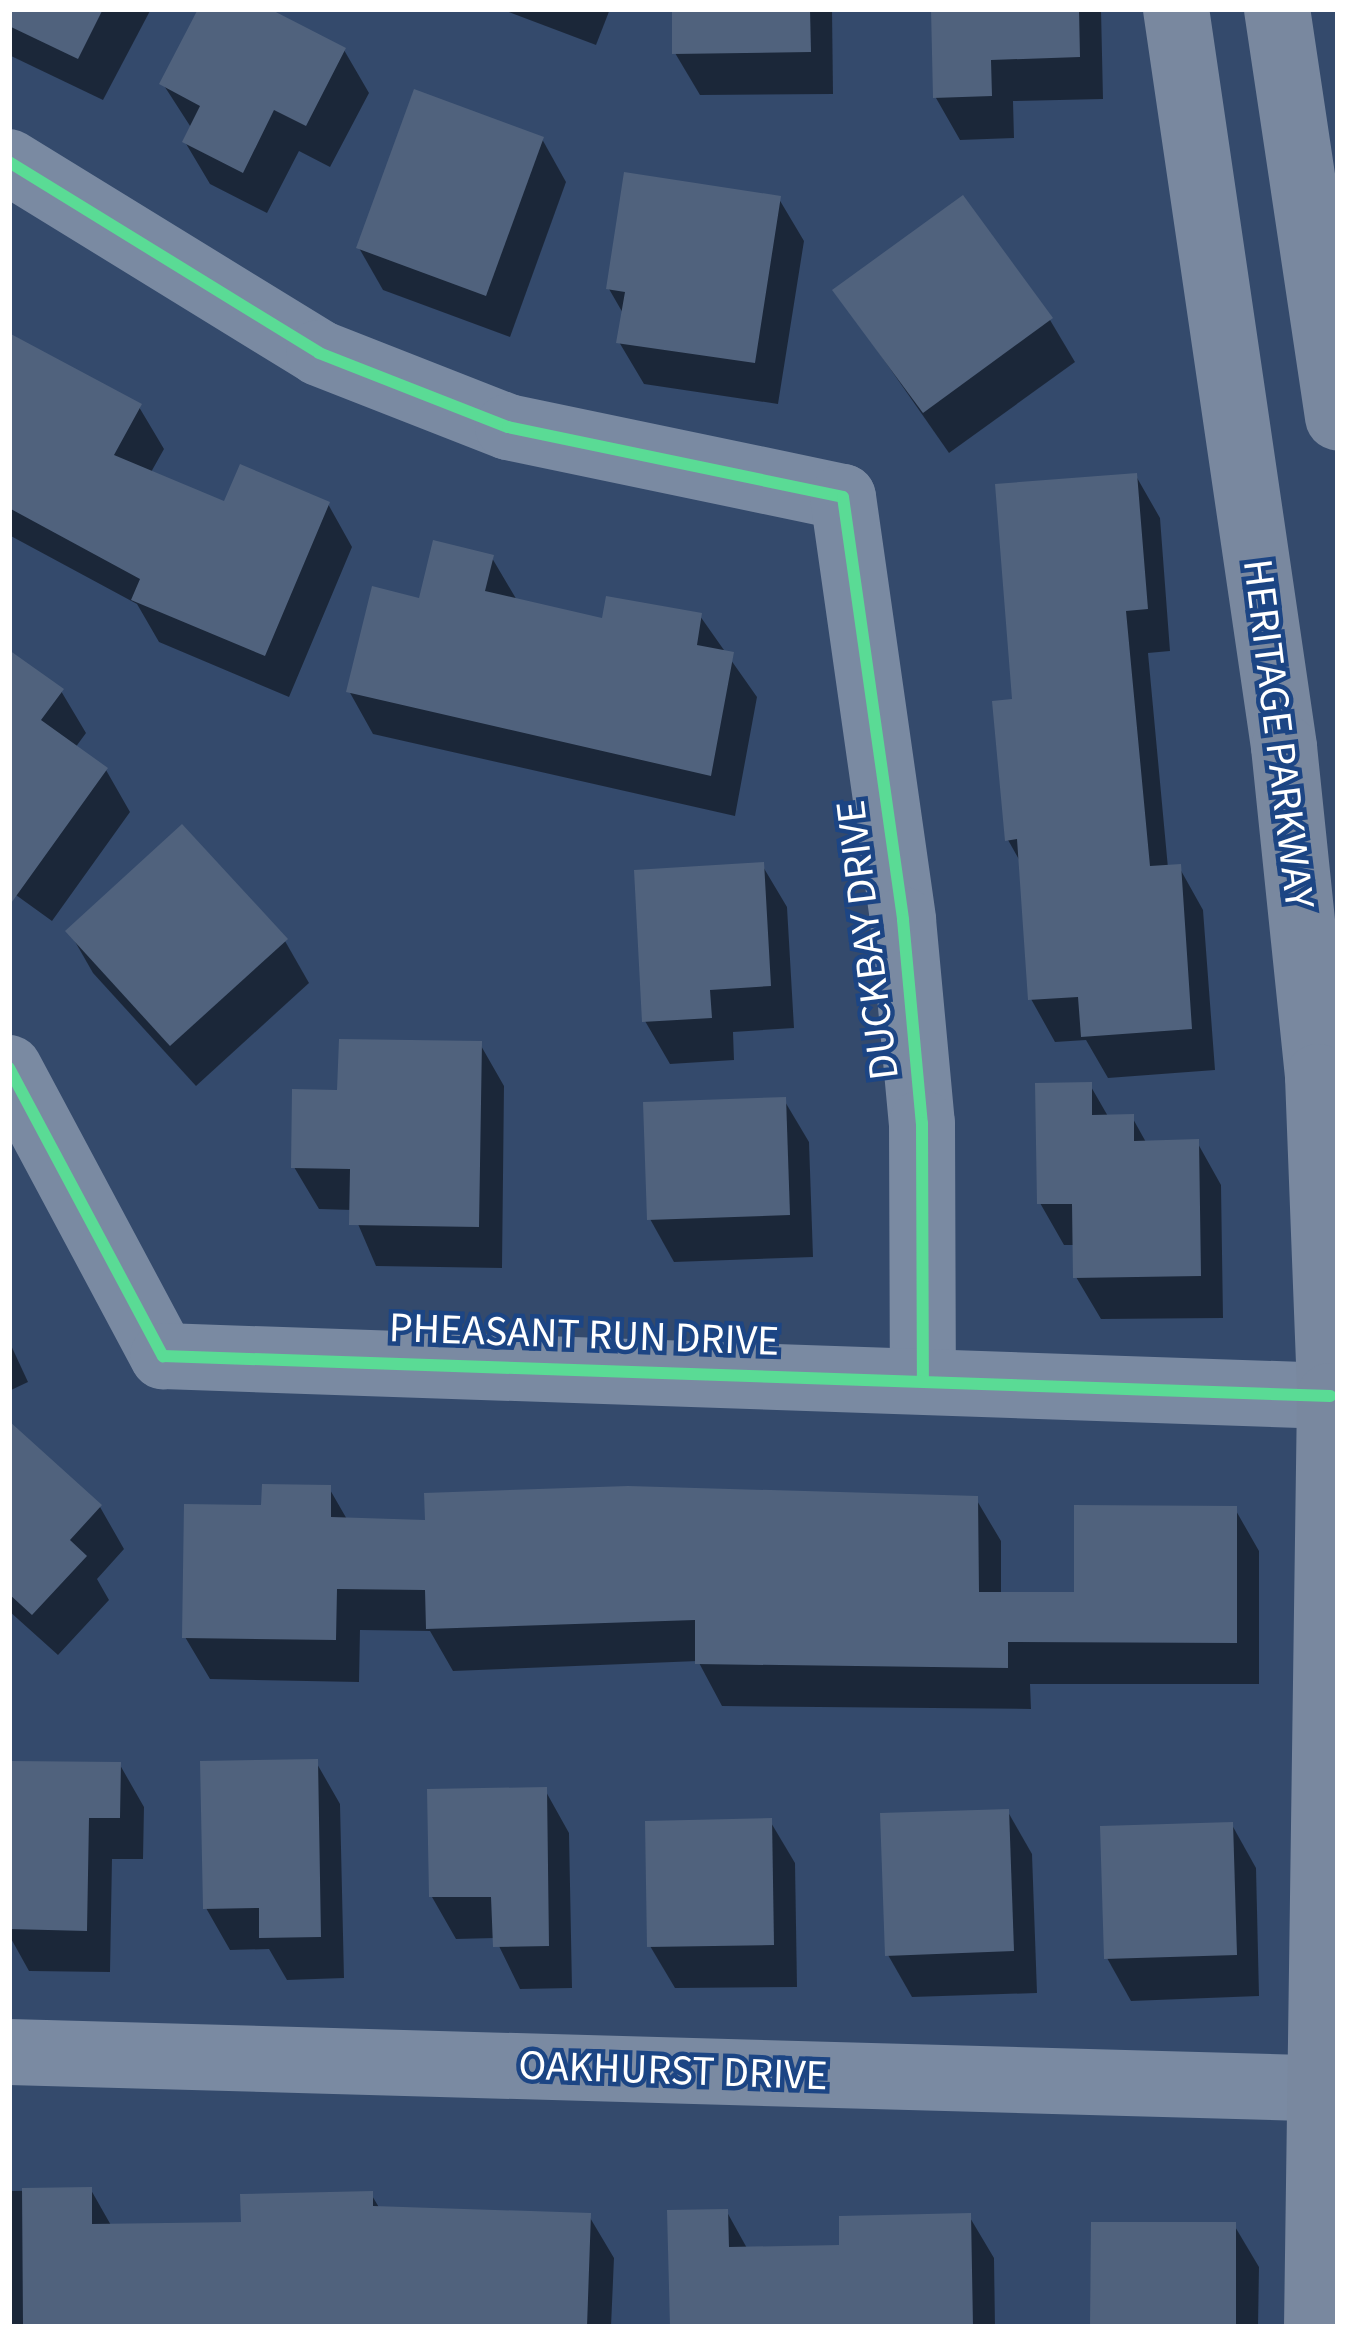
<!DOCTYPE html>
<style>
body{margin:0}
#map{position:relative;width:1347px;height:2336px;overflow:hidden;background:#344a6c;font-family:"Source Sans 3",sans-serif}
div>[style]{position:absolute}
.shadow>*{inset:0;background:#0007}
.building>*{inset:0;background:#50627d}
.minor>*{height:66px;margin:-33px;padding:0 33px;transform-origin:33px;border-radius:33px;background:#7a8aa2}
.major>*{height:66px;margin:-33px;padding:0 33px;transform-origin:33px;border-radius:33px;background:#79889f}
.cycleway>*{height:12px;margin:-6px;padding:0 6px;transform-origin:6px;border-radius:6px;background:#5adb95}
span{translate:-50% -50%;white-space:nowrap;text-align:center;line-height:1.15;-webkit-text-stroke:9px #1c4584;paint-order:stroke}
.street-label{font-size:42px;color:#fff}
.frame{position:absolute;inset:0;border:12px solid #fff;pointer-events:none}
</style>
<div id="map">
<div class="shadow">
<i style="clip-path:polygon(9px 9px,151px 9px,103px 100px,9px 55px)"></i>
<i style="clip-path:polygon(201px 9px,263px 9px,344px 50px,369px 93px,330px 167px,299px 151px,267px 213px,210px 184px,185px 142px,192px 129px,163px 84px)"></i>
<i style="clip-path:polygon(501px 9px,610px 9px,596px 45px)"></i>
<i style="clip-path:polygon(675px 9px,832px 9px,833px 94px,700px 95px,675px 53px)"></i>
<i style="clip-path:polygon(934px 9px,1101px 9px,1103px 99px,1013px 101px,1014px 138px,960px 140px,936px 98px)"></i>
<i style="clip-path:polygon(542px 139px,566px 182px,510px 337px,383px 290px,359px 248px)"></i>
<i style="clip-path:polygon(779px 199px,804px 241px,778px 404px,644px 384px,619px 342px,624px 315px,609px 289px)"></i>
<i style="clip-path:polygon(836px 291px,1050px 320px,1075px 362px,949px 453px)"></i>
<i style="clip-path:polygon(9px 336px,139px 407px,164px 449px,150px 474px,226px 505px,328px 504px,352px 547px,289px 697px,159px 642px,137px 604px,9px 535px)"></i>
<i style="clip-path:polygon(1136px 476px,1160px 518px,1170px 651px,1148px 653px,1168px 868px,1179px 867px,1203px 910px,1215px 1070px,1108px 1078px,1086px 1040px,1055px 1042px,1031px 999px,1021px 863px,1008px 840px,1015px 702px)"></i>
<i style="clip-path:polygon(492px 558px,518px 602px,604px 622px,700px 616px,757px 697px,735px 816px,373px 734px,349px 691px,421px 602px)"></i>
<i style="clip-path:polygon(9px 654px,61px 691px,86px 733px,75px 748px,106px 770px,130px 812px,52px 921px,9px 890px)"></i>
<i style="clip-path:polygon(762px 865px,787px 907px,794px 1028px,733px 1032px,734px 1060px,670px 1064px,645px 1021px)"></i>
<i style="clip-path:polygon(69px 931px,285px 941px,309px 983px,196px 1086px,93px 973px)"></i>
<i style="clip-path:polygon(480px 1044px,504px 1086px,502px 1268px,376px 1266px,352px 1210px,319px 1209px,294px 1167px)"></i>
<i style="clip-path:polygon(1090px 1085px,1109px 1118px,1132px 1117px,1147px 1144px,1197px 1142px,1221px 1185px,1223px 1318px,1101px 1319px,1076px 1277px,1076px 1245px,1064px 1245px,1040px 1203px)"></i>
<i style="clip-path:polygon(784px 1100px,809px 1142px,813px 1257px,674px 1262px,650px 1219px)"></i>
<i style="clip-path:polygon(9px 1341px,28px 1382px,9px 1391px)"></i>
<i style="clip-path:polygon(9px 1425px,100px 1507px,124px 1549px,97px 1579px,109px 1600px,58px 1655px,9px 1611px)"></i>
<i style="clip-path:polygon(329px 1488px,348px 1521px,428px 1523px,976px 1499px,1001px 1541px,1001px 1595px,1077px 1595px,1235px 1509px,1259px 1551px,1259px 1684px,1030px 1684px,1031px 1709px,722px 1706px,698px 1661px,453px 1671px,430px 1631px,360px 1630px,359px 1682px,210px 1679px,185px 1637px,264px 1508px)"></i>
<i style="clip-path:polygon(316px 1762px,340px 1804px,344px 1978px,287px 1980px,269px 1949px,230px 1950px,206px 1908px)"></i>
<i style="clip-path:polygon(9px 1764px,120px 1765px,144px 1807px,143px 1859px,112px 1859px,110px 1972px,29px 1971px,9px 1935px)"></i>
<i style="clip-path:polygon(545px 1790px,569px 1833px,572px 1988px,520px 1989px,495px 1938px,456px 1939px,432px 1897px)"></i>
<i style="clip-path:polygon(1008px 1812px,1032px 1854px,1037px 1993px,912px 1997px,888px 1955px)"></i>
<i style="clip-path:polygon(770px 1821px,795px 1863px,797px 1987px,675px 1988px,650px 1946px)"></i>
<i style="clip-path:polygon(1232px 1825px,1256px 1868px,1259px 1996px,1131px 2001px,1107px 1958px)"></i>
<i style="clip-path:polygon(91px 2190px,112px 2227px,244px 2225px,371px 2194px,380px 2209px,589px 2216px,614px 2258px,611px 2327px,9px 2327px,9px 2191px)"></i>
<i style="clip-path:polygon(727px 2212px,748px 2250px,842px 2248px,969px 2216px,994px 2258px,995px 2327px,673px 2327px)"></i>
<i style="clip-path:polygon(1234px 2225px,1259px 2267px,1258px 2327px,1093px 2327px)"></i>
</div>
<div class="building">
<i style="clip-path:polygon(9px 9px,103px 9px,78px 59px,9px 26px)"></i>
<i style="clip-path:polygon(198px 9px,270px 9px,346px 48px,306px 126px,274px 110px,243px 173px,182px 142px,200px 106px,159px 84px)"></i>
<i style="clip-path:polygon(672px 9px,810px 9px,811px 52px,672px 54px)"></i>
<i style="clip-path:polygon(931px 9px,1079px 9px,1080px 57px,991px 60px,992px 96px,933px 98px)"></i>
<i style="clip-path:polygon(414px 89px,544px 137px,486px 296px,356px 248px)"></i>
<i style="clip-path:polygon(624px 172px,781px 196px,755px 363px,616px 343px,625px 292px,606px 289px)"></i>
<i style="clip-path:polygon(963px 195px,1053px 318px,923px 413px,832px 290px)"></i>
<i style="clip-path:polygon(9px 333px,142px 404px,114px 455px,224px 501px,240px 464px,330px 502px,265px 656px,131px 600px,140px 579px,9px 508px)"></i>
<i style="clip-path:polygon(1137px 473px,1148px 609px,1126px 611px,1150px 866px,1181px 864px,1192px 1029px,1081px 1037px,1078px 997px,1028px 1000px,1017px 839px,1005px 841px,992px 701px,1012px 699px,995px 484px)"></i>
<i style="clip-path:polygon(433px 540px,494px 555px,485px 591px,602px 618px,606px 596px,702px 613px,697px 645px,734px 652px,711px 776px,346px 692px,372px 586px,419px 598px)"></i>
<i style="clip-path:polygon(9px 650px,64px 689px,41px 720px,108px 768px,9px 906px)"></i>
<i style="clip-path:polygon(182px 824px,288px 939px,170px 1046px,65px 931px)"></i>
<i style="clip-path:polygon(764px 862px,771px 986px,710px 990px,712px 1018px,642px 1022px,634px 870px)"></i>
<i style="clip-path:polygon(339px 1039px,482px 1041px,479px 1227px,349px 1225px,350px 1169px,291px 1168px,292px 1089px,337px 1090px)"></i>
<i style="clip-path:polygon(1092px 1082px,1092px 1115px,1134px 1114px,1134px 1141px,1199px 1139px,1201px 1276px,1073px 1278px,1072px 1204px,1037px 1204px,1035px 1083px)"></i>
<i style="clip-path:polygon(786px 1097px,790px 1215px,647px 1220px,643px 1102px)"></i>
<i style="clip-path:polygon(9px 1421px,102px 1505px,70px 1540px,87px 1556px,32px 1615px,9px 1594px)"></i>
<i style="clip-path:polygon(262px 1484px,331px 1485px,331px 1517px,425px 1520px,424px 1493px,628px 1486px,978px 1496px,979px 1592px,1074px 1592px,1074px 1505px,1237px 1506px,1237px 1643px,1008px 1642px,1008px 1668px,695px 1664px,695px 1620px,426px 1629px,425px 1590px,337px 1589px,336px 1640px,182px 1638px,184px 1504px,261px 1505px)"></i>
<i style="clip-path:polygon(318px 1759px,321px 1937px,259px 1938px,259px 1908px,203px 1909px,200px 1761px)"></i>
<i style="clip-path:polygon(9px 1761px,121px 1762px,120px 1818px,89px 1818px,87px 1931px,9px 1929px)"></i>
<i style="clip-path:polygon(547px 1787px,549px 1946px,493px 1947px,491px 1897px,429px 1897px,427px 1789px)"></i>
<i style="clip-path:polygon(1009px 1809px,1014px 1951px,885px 1956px,880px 1813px)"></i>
<i style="clip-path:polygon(772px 1818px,774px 1945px,647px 1947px,645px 1821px)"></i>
<i style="clip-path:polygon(1233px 1822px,1237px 1955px,1104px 1959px,1100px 1826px)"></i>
<i style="clip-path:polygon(92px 2187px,92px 2224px,241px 2222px,240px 2194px,373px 2191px,373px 2206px,591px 2213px,587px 2327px,23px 2327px,22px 2188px)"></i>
<i style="clip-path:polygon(728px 2209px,729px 2247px,839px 2245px,839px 2216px,971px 2213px,973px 2327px,670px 2327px,667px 2210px)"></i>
<i style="clip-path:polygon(1091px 2222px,1236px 2222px,1236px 2327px,1090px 2327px)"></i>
</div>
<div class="minor">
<i style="left:9px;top:162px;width:364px;rotate:31.6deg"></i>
<i style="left:319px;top:353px;width:203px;rotate:21.4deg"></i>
<i style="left:508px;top:427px;width:342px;rotate:11.8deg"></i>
<i style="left:843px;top:497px;width:427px;rotate:81.9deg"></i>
<i style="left:903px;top:920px;width:204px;rotate:84.7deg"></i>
<i style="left:922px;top:1123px;width:255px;rotate:89.8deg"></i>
<i style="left:9px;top:1068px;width:327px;rotate:61.9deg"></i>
<i style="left:163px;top:1356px;width:1168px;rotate:1.96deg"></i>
<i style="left:9px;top:2052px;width:1330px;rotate:1.59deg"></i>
</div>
<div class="major">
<i style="left:1176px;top:9px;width:746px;rotate:81.67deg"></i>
<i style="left:1284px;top:747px;width:332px;rotate:84.1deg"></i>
<i style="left:1318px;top:1077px;width:319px;rotate:87.8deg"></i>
<i style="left:1330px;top:1396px;width:931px;rotate:90.8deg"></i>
<i style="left:1277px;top:9px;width:413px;rotate:81.5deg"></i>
</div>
<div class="cycleway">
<i style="left:9px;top:162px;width:364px;rotate:31.6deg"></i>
<i style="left:319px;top:353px;width:203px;rotate:21.4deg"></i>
<i style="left:508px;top:427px;width:342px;rotate:11.8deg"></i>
<i style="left:843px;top:497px;width:427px;rotate:81.9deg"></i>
<i style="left:903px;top:920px;width:204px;rotate:84.7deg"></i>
<i style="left:922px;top:1123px;width:255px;rotate:89.8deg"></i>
<i style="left:9px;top:1068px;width:327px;rotate:61.9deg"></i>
<i style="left:163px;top:1356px;width:1168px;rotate:1.96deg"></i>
</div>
<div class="street-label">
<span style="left:1278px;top:734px;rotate:83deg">HERITAGE PARKWAY</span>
<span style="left:868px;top:940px;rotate:-97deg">DUCKBAY DRIVE</span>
<span style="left:584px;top:1335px;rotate:2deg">PHEASANT RUN DRIVE</span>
<span style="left:673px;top:2071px;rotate:2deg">OAKHURST DRIVE</span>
</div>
<div class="frame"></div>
</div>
